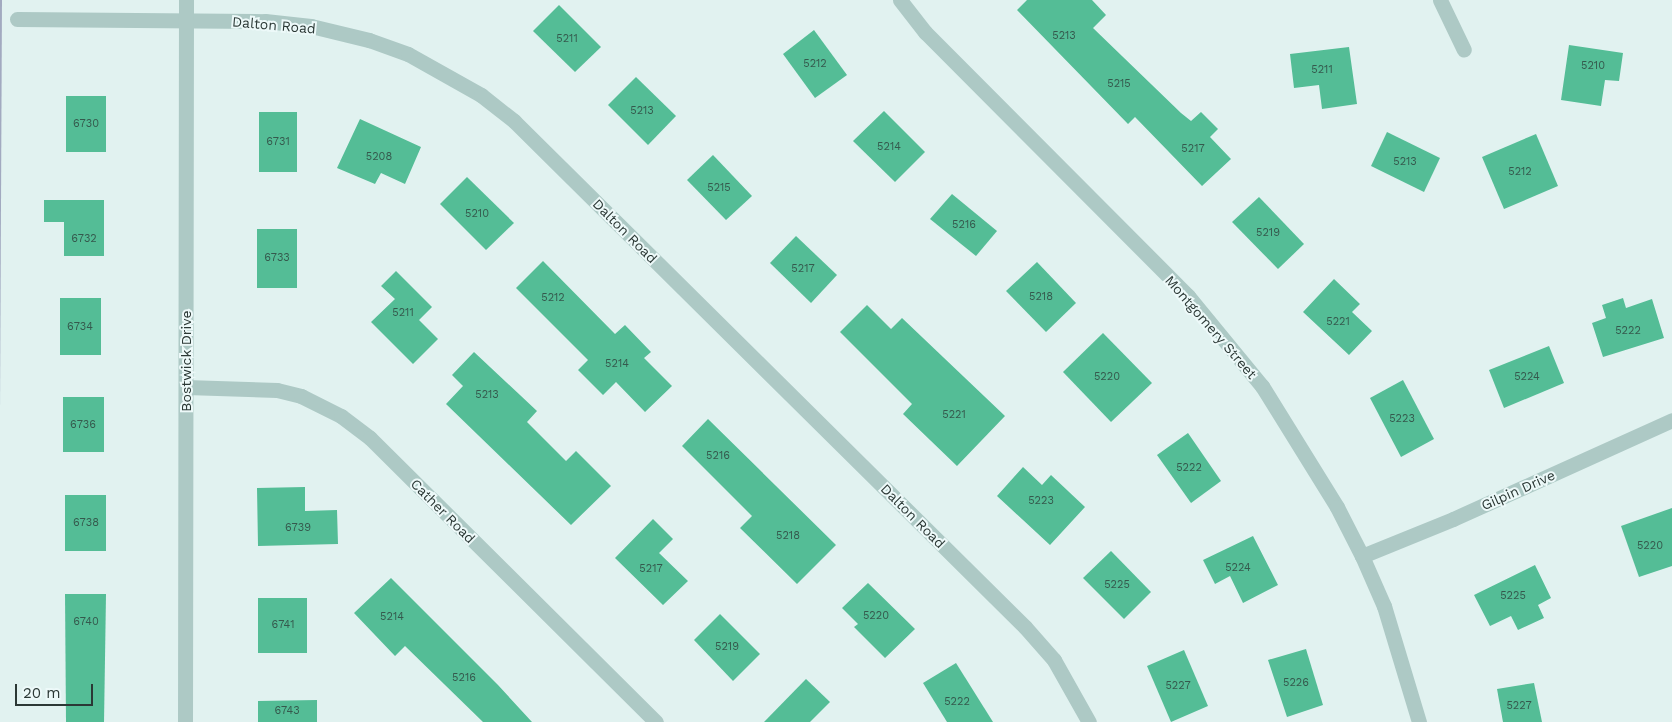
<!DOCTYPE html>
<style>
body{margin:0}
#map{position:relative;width:1672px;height:722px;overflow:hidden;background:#e1f2f0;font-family:"Work Sans",sans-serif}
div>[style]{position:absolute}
.green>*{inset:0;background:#a2aac0}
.building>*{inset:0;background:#54bd96}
.minor>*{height:15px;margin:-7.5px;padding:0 7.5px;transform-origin:7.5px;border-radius:7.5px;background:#adc9c5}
span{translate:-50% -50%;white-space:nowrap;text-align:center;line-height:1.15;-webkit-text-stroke:4px #edf9f9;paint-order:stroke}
.number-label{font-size:11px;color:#35594d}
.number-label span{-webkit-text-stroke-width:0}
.street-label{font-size:14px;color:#2b3835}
.scale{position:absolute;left:15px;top:684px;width:78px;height:22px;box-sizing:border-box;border:2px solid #2b3835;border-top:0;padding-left:6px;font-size:15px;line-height:18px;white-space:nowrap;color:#2b3835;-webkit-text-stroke:4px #edf9f9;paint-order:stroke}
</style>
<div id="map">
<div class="green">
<i style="clip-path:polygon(0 0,2px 0,0 413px)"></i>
</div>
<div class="building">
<i style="clip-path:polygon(1027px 0,1092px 0,1106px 15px,1093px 28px,1181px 113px,1191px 121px,1201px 112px,1218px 129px,1210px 137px,1231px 159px,1202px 186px,1135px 117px,1128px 124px,1017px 10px)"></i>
<i style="clip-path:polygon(559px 5px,601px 47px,575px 72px,533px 31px)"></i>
<i style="clip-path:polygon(814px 30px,847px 75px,815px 98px,783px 54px)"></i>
<i style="clip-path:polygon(1569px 45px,1623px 53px,1619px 81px,1605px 80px,1601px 106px,1561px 100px)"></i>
<i style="clip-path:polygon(1349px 47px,1357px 104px,1322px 109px,1319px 85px,1294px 88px,1290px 54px)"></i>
<i style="clip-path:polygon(636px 77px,676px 116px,648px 145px,608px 105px)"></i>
<i style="clip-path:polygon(66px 96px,106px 96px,106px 152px,66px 152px)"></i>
<i style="clip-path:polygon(884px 111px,925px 152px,895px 182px,853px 141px)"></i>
<i style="clip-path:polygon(259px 112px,297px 112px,297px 172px,259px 172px)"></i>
<i style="clip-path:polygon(360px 119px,421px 147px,405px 184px,381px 173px,375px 184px,337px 168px)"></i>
<i style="clip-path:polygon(1387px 132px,1440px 158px,1424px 192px,1371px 166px)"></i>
<i style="clip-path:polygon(1536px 134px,1558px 186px,1504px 209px,1482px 157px)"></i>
<i style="clip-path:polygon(713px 155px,752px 196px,726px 220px,687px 180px)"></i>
<i style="clip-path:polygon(467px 177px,514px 223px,486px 250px,440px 204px)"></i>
<i style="clip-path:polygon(952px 194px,997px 231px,976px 256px,930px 219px)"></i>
<i style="clip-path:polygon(1259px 197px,1304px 244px,1278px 269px,1232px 222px)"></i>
<i style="clip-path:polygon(44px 200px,104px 200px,104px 256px,64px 256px,64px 222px,44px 222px)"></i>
<i style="clip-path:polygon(257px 229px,297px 229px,297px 288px,257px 288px)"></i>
<i style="clip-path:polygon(796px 236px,837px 275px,811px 303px,770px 263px)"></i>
<i style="clip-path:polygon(543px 261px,615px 334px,625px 325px,651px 352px,644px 358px,672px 386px,645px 412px,616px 382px,603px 395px,578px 370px,588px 360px,516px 288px)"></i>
<i style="clip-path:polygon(1037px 262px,1076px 303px,1046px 332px,1006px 291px)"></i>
<i style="clip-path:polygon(396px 271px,432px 307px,419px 320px,438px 339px,413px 364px,371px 322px,395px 299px,381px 286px)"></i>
<i style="clip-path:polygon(1334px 279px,1360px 304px,1352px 312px,1372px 331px,1349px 355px,1303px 312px)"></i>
<i style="clip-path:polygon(60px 298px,101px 298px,101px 355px,60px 355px)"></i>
<i style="clip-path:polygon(1623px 298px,1626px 308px,1652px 299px,1664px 338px,1603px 357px,1592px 323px,1606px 318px,1602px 305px)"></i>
<i style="clip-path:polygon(867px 305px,891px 329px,902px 318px,1005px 416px,957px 466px,903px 414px,912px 404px,840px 332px)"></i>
<i style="clip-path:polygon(1103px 333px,1152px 383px,1111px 422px,1063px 372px)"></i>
<i style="clip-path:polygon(1549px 346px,1564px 383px,1504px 408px,1489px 370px)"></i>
<i style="clip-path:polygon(474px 352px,537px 411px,527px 422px,566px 461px,576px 451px,611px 486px,571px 525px,446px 404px,463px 386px,452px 375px)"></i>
<i style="clip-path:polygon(1403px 380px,1434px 439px,1401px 457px,1370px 398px)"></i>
<i style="clip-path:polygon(63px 397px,104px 397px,104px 452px,63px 452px)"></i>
<i style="clip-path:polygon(708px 419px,836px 545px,797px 584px,740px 528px,752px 516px,682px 446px)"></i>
<i style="clip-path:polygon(1188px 433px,1221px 481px,1191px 503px,1157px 455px)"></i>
<i style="clip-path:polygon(1023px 467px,1042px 485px,1051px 475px,1085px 507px,1050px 545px,997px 496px)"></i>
<i style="clip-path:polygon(305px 487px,305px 511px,337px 510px,338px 544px,258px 546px,257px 488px)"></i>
<i style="clip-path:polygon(65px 495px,106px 495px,106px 551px,65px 551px)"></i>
<i style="clip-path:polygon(1672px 508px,1672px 566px,1639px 577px,1621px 526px)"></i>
<i style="clip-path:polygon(653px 519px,673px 539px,659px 553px,688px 581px,663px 605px,615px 558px)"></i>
<i style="clip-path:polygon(1253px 536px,1278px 585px,1243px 603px,1230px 576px,1215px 584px,1203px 560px)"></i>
<i style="clip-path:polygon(1111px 551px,1151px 592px,1124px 619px,1083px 578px)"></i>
<i style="clip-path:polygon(1535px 565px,1551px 598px,1538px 605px,1544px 618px,1518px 630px,1511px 616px,1490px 626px,1474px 595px)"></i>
<i style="clip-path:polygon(391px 578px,498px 685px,532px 722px,483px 722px,405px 646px,395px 656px,354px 613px)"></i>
<i style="clip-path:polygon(868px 583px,915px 629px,885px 658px,854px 627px,858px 624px,842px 608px)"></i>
<i style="clip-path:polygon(65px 594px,106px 594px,104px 722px,66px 722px)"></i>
<i style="clip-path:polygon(258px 598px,307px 598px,307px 653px,258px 653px)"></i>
<i style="clip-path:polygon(720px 614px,760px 654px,733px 681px,694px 640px)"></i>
<i style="clip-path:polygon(1306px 649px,1323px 705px,1287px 717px,1268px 660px)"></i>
<i style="clip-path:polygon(1184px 650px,1208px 706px,1171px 722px,1147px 666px)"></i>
<i style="clip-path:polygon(956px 663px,993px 722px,947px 722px,923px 683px)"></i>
<i style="clip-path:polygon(806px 679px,830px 702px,810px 722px,764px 722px)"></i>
<i style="clip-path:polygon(1534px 683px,1542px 722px,1503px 722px,1497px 689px)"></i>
<i style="clip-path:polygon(317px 700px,317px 722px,258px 722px,258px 701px)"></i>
</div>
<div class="minor">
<i style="left:900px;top:0;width:41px;rotate:52deg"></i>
<i style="left:925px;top:32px;width:373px;rotate:45.1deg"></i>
<i style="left:1188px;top:296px;width:117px;rotate:50.6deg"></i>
<i style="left:1262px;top:386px;width:142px;rotate:58.2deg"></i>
<i style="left:1337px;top:507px;width:55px;rotate:63deg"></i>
<i style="left:1362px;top:556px;width:55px;rotate:66.3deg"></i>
<i style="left:1384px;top:606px;width:121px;rotate:73.2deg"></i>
<i style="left:1440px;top:0;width:55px;rotate:64.4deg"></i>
<i style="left:17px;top:19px;width:248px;rotate:0.5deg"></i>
<i style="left:265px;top:21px;width:46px;rotate:6.2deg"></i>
<i style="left:311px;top:26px;width:60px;rotate:13.6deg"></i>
<i style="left:369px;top:40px;width:41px;rotate:19.7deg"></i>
<i style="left:408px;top:54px;width:84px;rotate:29.3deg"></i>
<i style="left:481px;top:95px;width:42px;rotate:38.2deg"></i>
<i style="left:514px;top:121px;width:719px;rotate:44.72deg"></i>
<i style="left:1025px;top:627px;width:44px;rotate:48.7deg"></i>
<i style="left:1054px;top:660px;width:71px;rotate:60.6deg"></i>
<i style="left:186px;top:387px;width:91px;rotate:1.9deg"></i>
<i style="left:277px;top:390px;width:25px;rotate:14deg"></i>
<i style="left:301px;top:396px;width:45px;rotate:26.6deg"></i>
<i style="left:341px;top:416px;width:36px;rotate:37deg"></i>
<i style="left:370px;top:438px;width:403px;rotate:44.8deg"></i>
<i style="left:1362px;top:556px;width:98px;rotate:-22.1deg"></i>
<i style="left:1453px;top:519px;width:240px;rotate:-24.3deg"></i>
<i style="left:185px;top:722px;width:722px;rotate:-89.92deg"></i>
</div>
<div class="number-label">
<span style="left:1064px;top:36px">5213</span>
<span style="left:567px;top:39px">5211</span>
<span style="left:815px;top:64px">5212</span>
<span style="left:1593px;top:66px">5210</span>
<span style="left:1322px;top:70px">5211</span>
<span style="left:1119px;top:84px">5215</span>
<span style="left:642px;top:111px">5213</span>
<span style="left:86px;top:124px">6730</span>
<span style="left:278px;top:142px">6731</span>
<span style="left:889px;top:147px">5214</span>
<span style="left:1193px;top:149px">5217</span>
<span style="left:379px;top:157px">5208</span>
<span style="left:1405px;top:162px">5213</span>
<span style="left:1520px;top:172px">5212</span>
<span style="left:719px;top:188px">5215</span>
<span style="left:477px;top:214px">5210</span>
<span style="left:964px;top:225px">5216</span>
<span style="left:1268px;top:233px">5219</span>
<span style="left:84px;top:239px">6732</span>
<span style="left:277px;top:258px">6733</span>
<span style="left:803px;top:269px">5217</span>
<span style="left:1041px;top:297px">5218</span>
<span style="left:553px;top:298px">5212</span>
<span style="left:403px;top:313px">5211</span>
<span style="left:1338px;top:322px">5221</span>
<span style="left:80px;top:327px">6734</span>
<span style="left:1628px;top:331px">5222</span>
<span style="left:617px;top:364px">5214</span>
<span style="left:1107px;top:377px">5220</span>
<span style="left:1527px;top:377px">5224</span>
<span style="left:487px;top:395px">5213</span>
<span style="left:954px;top:415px">5221</span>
<span style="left:1402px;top:419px">5223</span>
<span style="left:83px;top:425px">6736</span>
<span style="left:718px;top:456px">5216</span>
<span style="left:1189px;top:468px">5222</span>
<span style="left:1041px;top:501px">5223</span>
<span style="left:86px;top:523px">6738</span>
<span style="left:298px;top:528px">6739</span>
<span style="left:788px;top:536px">5218</span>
<span style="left:1650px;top:546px">5220</span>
<span style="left:1238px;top:568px">5224</span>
<span style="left:651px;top:569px">5217</span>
<span style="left:1117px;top:585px">5225</span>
<span style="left:1513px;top:596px">5225</span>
<span style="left:876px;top:616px">5220</span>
<span style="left:392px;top:617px">5214</span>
<span style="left:86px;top:622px">6740</span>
<span style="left:283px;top:625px">6741</span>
<span style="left:727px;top:647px">5219</span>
<span style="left:464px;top:678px">5216</span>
<span style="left:1296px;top:683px">5226</span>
<span style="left:1178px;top:686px">5227</span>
<span style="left:957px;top:702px">5222</span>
<span style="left:1519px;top:706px">5227</span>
<span style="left:287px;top:711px">6743</span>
</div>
<div class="street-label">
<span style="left:274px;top:25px;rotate:5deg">Dalton Road</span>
<span style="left:625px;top:231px;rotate:45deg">Dalton Road</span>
<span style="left:1211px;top:327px;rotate:49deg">Montgomery Street</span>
<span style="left:186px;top:361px;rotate:-90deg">Bostwick Drive</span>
<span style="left:1518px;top:490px;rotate:-24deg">Gilpin Drive</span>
<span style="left:443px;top:511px;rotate:45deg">Cather Road</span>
<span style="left:913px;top:516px;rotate:45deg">Dalton Road</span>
</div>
<div class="scale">20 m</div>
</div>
